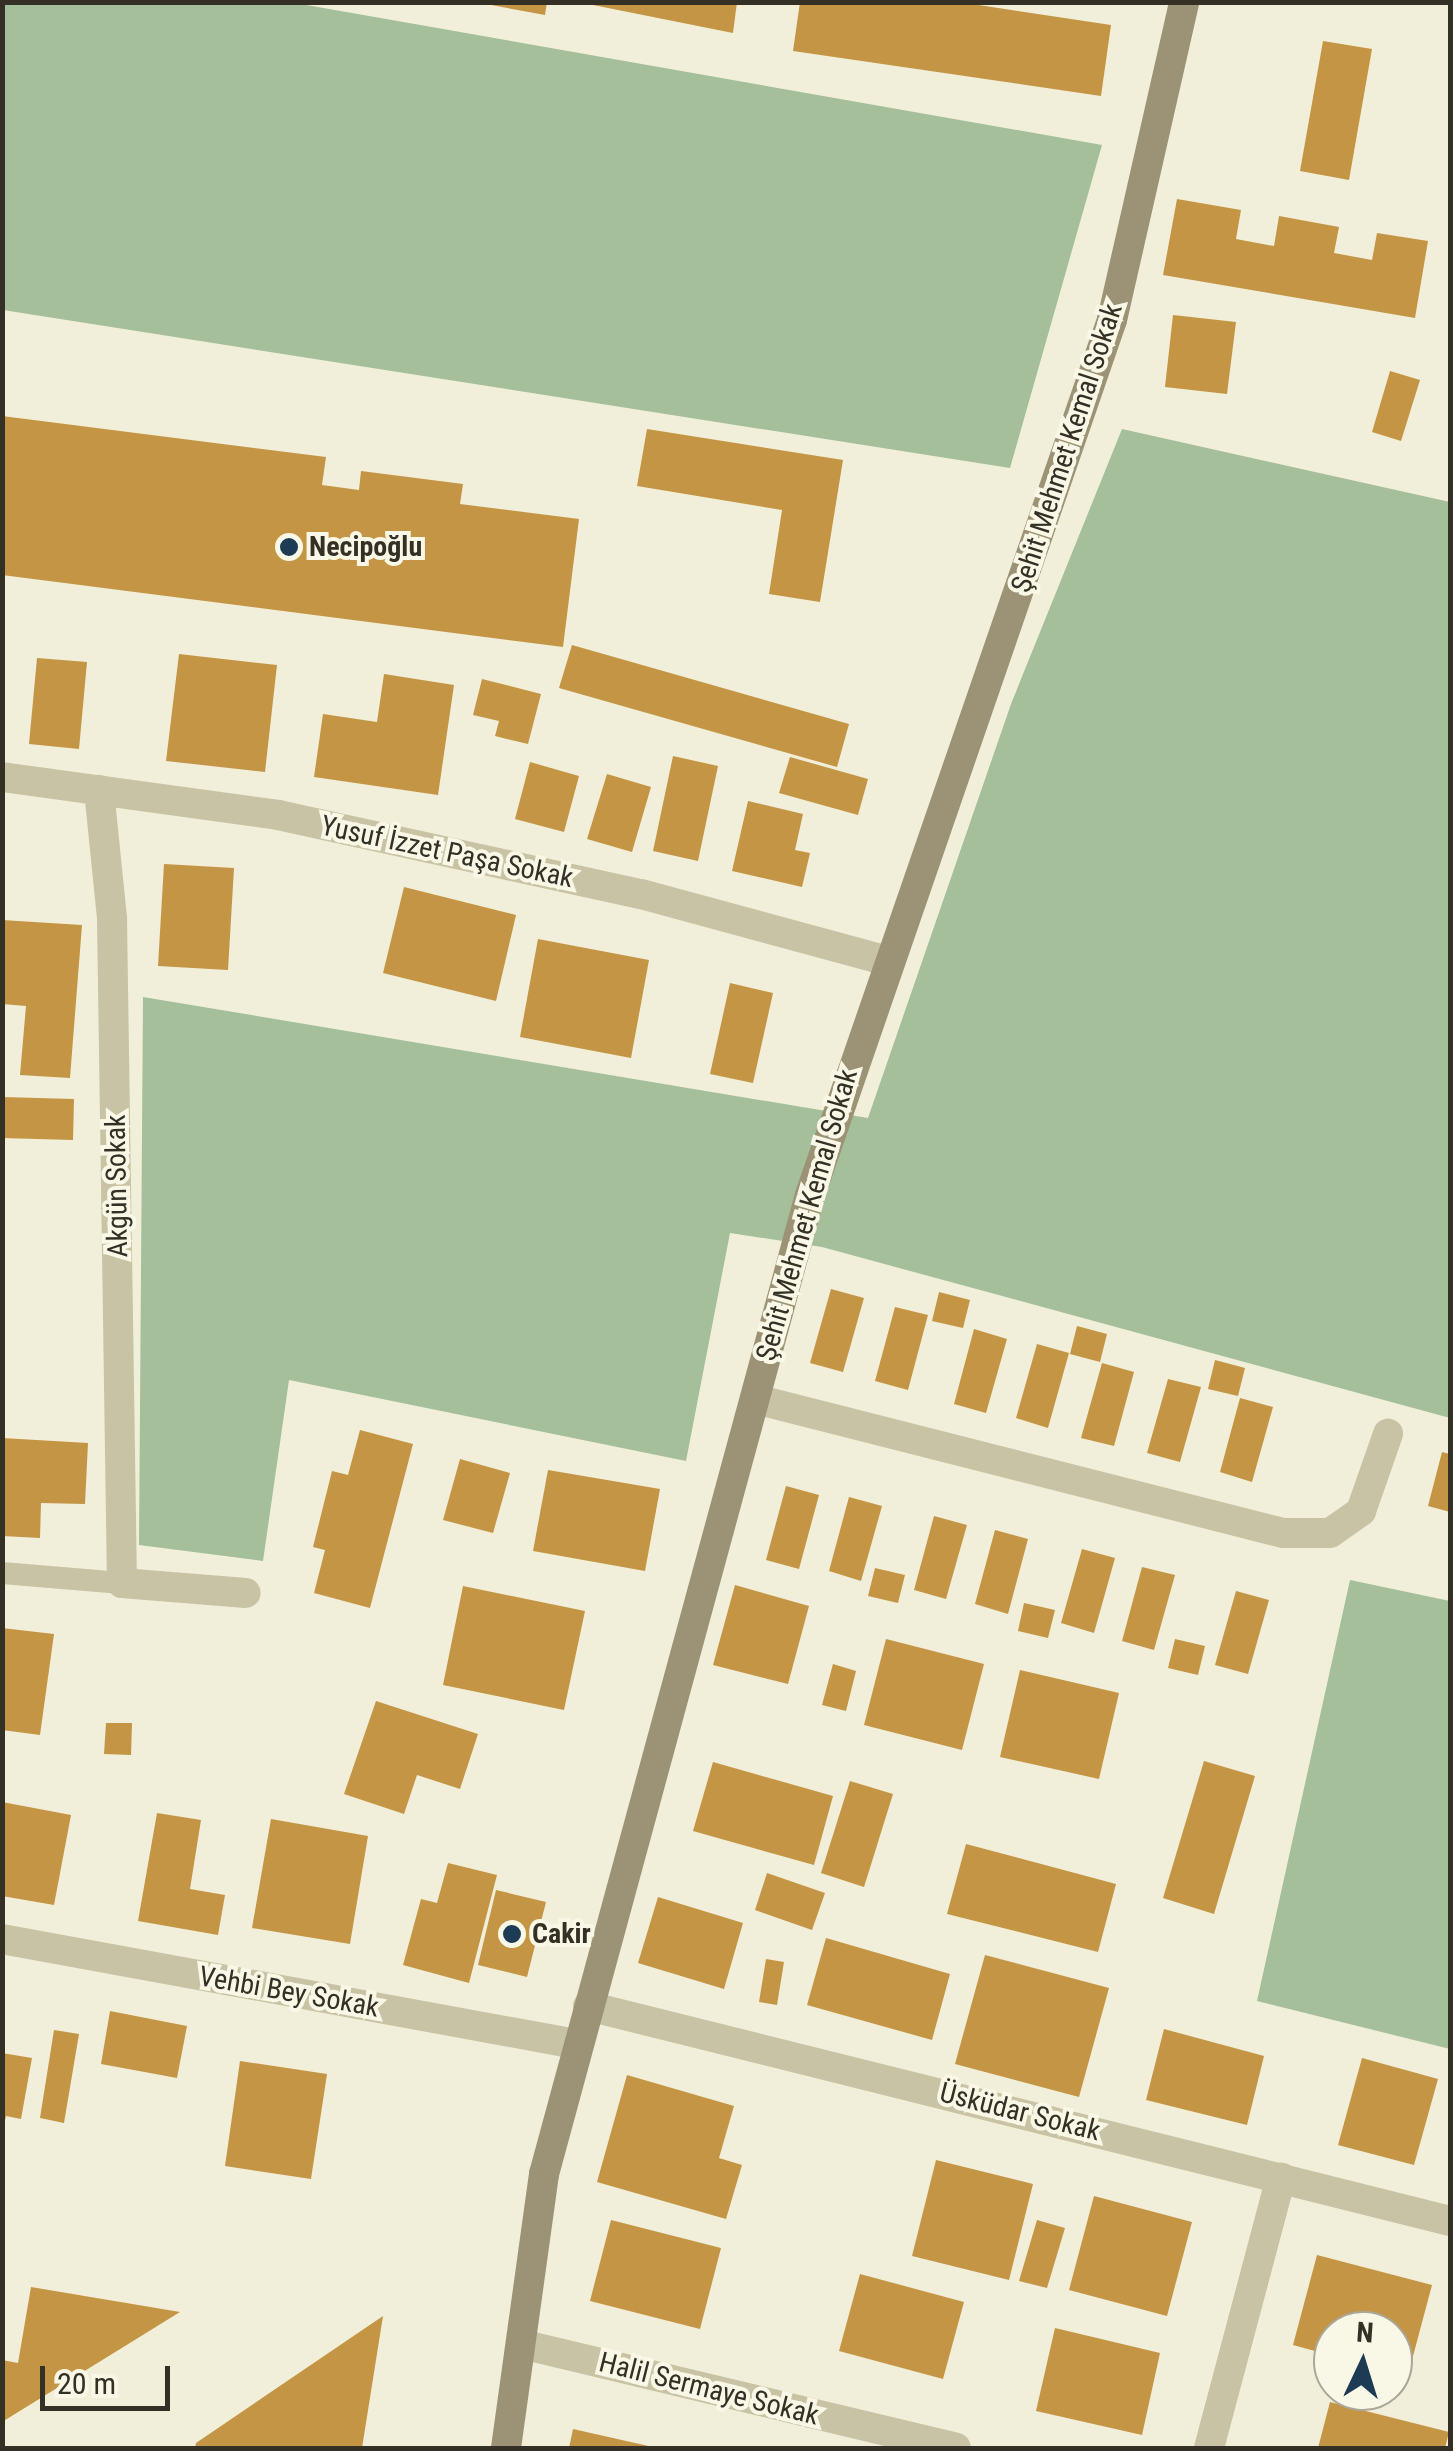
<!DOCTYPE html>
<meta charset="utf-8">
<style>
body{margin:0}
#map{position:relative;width:1453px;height:2451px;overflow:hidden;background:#f1efd9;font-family:"Roboto Condensed",sans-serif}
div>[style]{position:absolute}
.green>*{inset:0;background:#a4bf99}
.building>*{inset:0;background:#c49544}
.lane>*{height:22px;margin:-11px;padding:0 11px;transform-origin:11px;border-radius:11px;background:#c8c3a5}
.street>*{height:30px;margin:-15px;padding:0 15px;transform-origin:15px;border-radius:15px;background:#c8c3a5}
.secondary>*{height:30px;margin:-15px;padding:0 15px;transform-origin:15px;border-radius:15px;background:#9c9377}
.dots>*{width:28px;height:28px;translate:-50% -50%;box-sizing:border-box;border:5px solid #f9f7e5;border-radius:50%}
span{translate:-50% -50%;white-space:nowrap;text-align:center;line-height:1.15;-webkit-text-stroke:8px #f9f7e5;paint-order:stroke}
.street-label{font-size:28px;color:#343026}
.poi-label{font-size:28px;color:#343026;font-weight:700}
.left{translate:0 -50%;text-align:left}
.frame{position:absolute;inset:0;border:5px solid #343026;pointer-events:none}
.north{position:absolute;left:1313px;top:2311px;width:100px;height:100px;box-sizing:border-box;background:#f9f7e5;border:2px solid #aaa799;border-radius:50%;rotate:4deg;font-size:28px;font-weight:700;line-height:40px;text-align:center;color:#343026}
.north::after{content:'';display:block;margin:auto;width:35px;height:45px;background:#1d3b55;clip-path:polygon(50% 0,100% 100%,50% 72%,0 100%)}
.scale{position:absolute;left:40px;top:2366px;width:130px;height:45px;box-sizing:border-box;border:5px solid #343026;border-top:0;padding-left:12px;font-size:30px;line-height:35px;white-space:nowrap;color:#343026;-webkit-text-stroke:8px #f9f7e5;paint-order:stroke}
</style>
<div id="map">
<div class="green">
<i style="clip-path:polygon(2px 3px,295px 3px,1102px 145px,1010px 468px,3px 310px)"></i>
<i style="clip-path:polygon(1122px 429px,1450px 502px,1450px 1418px,822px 1247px,730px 1233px,686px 1461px,289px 1380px,263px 1561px,139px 1545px,143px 997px,868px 1118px,1011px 704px)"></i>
<i style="clip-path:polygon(1350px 1580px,1450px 1601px,1450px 2049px,1257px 2001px)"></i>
</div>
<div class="building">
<i style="clip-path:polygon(475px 2px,547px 2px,545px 15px)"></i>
<i style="clip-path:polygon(578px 2px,737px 2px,733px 33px)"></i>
<i style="clip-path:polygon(800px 2px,959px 2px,1111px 25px,1101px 96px,793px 51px)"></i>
<i style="clip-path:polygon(1323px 41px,1372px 49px,1349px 180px,1300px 171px)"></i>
<i style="clip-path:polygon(1177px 199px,1241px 210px,1236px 239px,1274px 246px,1279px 216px,1339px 227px,1334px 253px,1372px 260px,1377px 233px,1428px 241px,1415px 318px,1163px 275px)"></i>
<i style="clip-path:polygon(1173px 315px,1236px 322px,1227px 394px,1165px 387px)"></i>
<i style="clip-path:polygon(1390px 371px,1420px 380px,1401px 441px,1372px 432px)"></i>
<i style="clip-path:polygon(2px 416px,326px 457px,322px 485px,359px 490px,361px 471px,463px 484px,460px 504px,579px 519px,563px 647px,2px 575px)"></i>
<i style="clip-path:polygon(647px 429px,843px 460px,820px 602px,769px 594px,782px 510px,637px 486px)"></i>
<i style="clip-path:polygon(572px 645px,849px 724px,837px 767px,559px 688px)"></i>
<i style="clip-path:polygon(179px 654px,277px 665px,265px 772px,166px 761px)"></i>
<i style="clip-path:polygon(37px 658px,87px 662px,79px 749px,29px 744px)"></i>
<i style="clip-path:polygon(384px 674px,454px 685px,438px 795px,314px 777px,323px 714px,377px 722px)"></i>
<i style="clip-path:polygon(482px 679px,541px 694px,528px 744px,495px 736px,499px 721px,473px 715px)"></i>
<i style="clip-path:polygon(673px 756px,718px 766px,698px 861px,653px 851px)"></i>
<i style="clip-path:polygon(790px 757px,868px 779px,858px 815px,779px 793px)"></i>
<i style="clip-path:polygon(530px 762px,579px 776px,564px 832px,515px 819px)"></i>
<i style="clip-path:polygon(607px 774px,651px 787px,632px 852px,587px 839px)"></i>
<i style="clip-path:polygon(748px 801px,803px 814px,795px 850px,810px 853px,802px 887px,732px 871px)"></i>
<i style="clip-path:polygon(164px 864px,234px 868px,228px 970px,158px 966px)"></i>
<i style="clip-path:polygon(404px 887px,516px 915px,496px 1001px,383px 973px)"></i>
<i style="clip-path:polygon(2px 920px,82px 925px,70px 1078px,20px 1075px,26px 1006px,2px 1004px)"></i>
<i style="clip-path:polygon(538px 939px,649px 960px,631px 1058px,520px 1037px)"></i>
<i style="clip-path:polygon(730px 983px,773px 993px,753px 1083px,710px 1074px)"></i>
<i style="clip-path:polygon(2px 1097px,74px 1099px,73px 1140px,2px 1138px)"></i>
<i style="clip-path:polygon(831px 1289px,864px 1298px,843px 1372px,810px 1363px)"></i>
<i style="clip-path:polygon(939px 1292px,970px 1300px,963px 1328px,932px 1321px)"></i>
<i style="clip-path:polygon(895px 1307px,928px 1315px,908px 1390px,875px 1381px)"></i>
<i style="clip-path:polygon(1077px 1326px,1107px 1334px,1100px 1362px,1070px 1354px)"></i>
<i style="clip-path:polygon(974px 1329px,1007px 1339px,986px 1413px,954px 1404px)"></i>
<i style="clip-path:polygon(1037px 1344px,1069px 1353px,1048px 1428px,1016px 1418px)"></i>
<i style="clip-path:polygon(1215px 1360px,1245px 1368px,1238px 1396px,1208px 1389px)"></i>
<i style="clip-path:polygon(1102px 1363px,1134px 1372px,1114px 1446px,1081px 1438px)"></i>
<i style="clip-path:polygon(1168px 1379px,1201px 1387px,1180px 1462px,1147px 1453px)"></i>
<i style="clip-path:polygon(1240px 1398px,1273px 1407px,1252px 1482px,1220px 1472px)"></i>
<i style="clip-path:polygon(360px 1430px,413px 1444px,370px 1608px,314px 1593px,325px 1550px,313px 1547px,332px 1471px,348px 1475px)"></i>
<i style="clip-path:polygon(2px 1438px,88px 1443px,85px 1504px,41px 1503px,40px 1538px,2px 1536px)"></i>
<i style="clip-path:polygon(1442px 1452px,1450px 1454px,1450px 1512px,1428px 1506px)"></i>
<i style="clip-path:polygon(460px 1459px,510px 1473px,493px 1533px,443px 1520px)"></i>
<i style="clip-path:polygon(548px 1470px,660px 1489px,645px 1571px,533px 1551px)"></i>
<i style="clip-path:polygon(786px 1486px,819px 1495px,799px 1569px,766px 1560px)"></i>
<i style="clip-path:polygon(849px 1497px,882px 1506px,861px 1581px,829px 1571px)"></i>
<i style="clip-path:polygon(934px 1516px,967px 1525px,946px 1599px,914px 1590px)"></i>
<i style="clip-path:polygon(995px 1530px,1028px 1539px,1008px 1614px,975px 1604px)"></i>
<i style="clip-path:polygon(1082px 1549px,1115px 1558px,1094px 1633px,1061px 1623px)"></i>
<i style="clip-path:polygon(1142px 1567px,1175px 1575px,1154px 1650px,1122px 1641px)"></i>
<i style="clip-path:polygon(875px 1568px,905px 1575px,898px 1603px,868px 1596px)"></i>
<i style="clip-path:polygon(735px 1585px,809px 1606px,788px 1684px,713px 1665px)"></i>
<i style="clip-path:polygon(463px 1586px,585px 1611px,564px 1710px,443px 1685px)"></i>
<i style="clip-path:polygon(1236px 1591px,1269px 1600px,1248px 1674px,1215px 1665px)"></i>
<i style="clip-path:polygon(1024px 1603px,1055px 1610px,1048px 1638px,1018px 1631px)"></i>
<i style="clip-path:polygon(2px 1628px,54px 1634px,40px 1735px,2px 1730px)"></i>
<i style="clip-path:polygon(886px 1639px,984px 1664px,962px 1750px,864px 1725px)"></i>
<i style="clip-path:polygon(1175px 1639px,1205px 1646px,1198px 1675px,1168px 1668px)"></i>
<i style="clip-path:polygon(833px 1664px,856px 1671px,846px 1711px,822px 1705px)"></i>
<i style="clip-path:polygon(1020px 1670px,1119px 1693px,1099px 1779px,1000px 1757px)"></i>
<i style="clip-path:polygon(376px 1701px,478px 1734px,460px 1789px,417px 1775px,404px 1814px,344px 1794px)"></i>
<i style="clip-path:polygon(106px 1723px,132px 1723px,131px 1755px,104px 1754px)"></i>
<i style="clip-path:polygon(1204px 1761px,1255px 1776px,1214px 1914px,1163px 1898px)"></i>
<i style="clip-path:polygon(713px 1762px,833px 1796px,814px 1865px,693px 1831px)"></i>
<i style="clip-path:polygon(850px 1781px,893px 1794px,864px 1887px,821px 1873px)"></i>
<i style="clip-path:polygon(2px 1802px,71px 1815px,54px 1905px,2px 1896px)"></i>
<i style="clip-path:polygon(157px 1813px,201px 1820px,190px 1889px,225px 1895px,218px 1935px,138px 1921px)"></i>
<i style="clip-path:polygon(271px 1819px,368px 1836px,350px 1944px,252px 1928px)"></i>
<i style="clip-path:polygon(966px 1844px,1116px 1884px,1098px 1952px,947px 1914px)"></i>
<i style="clip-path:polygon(448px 1863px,497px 1875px,469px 1983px,403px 1965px,421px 1899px,437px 1903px)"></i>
<i style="clip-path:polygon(767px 1873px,825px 1893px,812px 1930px,755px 1910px)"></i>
<i style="clip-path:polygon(496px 1890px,546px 1902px,527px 1977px,478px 1965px)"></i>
<i style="clip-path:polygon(658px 1897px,743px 1923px,724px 1989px,638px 1963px)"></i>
<i style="clip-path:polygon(826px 1938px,950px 1974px,932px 2040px,807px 2005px)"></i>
<i style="clip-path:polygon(985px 1955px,1109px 1988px,1079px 2097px,955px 2064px)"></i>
<i style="clip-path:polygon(766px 1959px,784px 1962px,777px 2005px,759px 2002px)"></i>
<i style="clip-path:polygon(110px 2011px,187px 2026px,177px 2078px,101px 2064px)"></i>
<i style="clip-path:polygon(1164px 2029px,1264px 2056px,1247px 2125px,1146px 2100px)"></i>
<i style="clip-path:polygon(54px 2030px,79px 2034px,64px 2123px,40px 2118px)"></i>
<i style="clip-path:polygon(2px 2053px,32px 2058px,21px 2119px,6px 2116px,4px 2125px)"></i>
<i style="clip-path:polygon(1362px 2058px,1438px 2079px,1414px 2165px,1338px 2145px)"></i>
<i style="clip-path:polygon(240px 2061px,327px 2074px,311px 2179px,225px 2166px)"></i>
<i style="clip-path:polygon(627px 2075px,734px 2106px,719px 2158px,742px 2165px,726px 2219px,597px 2182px)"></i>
<i style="clip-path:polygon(936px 2160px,1033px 2184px,1009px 2280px,912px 2256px)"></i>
<i style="clip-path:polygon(1094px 2196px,1192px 2222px,1167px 2316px,1069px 2290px)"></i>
<i style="clip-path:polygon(611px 2220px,721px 2248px,700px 2329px,590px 2301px)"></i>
<i style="clip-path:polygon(1037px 2220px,1065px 2228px,1047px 2288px,1019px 2281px)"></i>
<i style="clip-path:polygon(1317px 2255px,1432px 2285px,1408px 2375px,1393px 2371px,1393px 2331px,1333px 2331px,1333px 2356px,1293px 2345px)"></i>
<i style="clip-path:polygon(860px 2274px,964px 2302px,943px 2379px,839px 2351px)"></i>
<i style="clip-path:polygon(31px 2287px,180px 2312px,2px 2422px,2px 2360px,18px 2363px)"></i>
<i style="clip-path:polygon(383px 2316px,362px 2448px,195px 2448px,196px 2443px)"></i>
<i style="clip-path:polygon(1055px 2328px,1160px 2353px,1142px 2435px,1036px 2411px)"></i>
<i style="clip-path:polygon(1330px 2402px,1449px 2432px,1445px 2448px,1318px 2448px)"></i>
<i style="clip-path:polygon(573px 2429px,653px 2447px,653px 2448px,569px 2448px)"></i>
</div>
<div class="lane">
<i style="left:2px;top:1573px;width:120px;rotate:4.8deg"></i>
</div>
<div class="street">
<i style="left:2px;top:777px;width:279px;rotate:7.8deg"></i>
<i style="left:278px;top:815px;width:371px;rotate:12.3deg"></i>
<i style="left:641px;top:894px;width:252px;rotate:15.2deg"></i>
<i style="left:99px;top:790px;width:130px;rotate:84.2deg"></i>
<i style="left:112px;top:919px;width:664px;rotate:89.14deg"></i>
<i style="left:122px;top:1583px;width:124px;rotate:4.6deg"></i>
<i style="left:755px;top:1399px;width:545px;rotate:14.24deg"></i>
<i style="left:1283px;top:1533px;width:47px"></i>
<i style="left:1330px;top:1533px;width:38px;rotate:-35deg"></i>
<i style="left:1361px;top:1511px;width:82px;rotate:-70.7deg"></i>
<i style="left:2px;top:1939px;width:584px;rotate:10.37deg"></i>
<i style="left:588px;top:2006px;width:888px;rotate:14deg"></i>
<i style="left:521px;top:2344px;width:447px;rotate:13.4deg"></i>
<i style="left:1209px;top:2448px;width:280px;rotate:-75.1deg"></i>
</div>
<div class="secondary">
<i style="left:506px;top:2448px;width:277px;rotate:-82.1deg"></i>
<i style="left:544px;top:2174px;width:1014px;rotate:-74.8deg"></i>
<i style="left:810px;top:1195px;width:926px;rotate:-70.96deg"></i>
<i style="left:1112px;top:320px;width:326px;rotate:-77.2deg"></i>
</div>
<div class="dots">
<i style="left:289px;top:547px;background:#1d3b55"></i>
<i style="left:512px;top:1934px;background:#1d3b55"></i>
</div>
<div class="street-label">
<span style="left:1067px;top:448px;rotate:-72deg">Şehit Mehmet Kemal Sokak</span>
<span style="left:447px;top:852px;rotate:12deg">Yusuf İzzet Paşa Sokak</span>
<span style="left:117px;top:1186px;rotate:-91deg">Akgün Sokak</span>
<span style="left:807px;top:1215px;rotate:-74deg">Şehit Mehmet Kemal Sokak</span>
<span style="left:289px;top:1992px;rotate:10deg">Vehbi Bey Sokak</span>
<span style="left:1020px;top:2112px;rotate:14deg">Üsküdar Sokak</span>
<span style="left:709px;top:2389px;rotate:14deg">Halil Sermaye Sokak</span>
</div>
<div class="poi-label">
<span class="left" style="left:309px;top:547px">Necipoğlu</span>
<span class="left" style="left:532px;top:1934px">Cakir</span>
</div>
<div class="frame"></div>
<div class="north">N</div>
<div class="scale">20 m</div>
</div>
